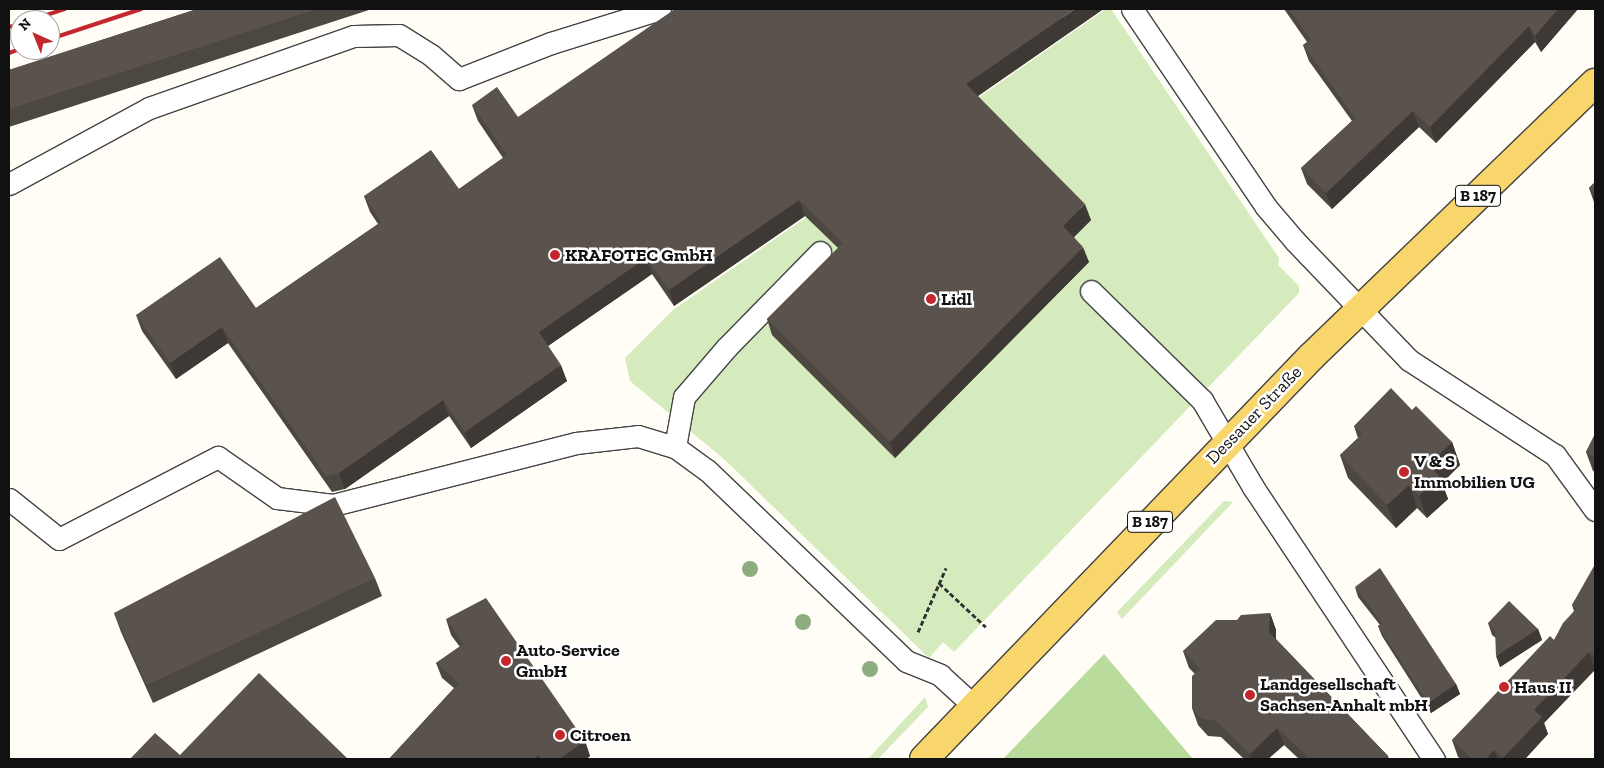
<!DOCTYPE html>
<meta charset="utf-8">
<style>
body{margin:0}
#map{position:relative;width:1604px;height:768px;overflow:hidden;background:#fffdf5;font-family:"Zilla Slab",serif}
div>[style]{position:absolute}
.green>*{inset:0;background:#d5ebbd}
.forest>*{inset:0;background:#b9dc9c}
.path>*{height:3px;margin-top:-1.5px;transform-origin:0;background:repeating-linear-gradient(90deg,#333 0 5px,transparent 0 7.5px)}
.roads{filter:drop-shadow(1px 0 #444) drop-shadow(-1px 0 #444) drop-shadow(0 1px #444) drop-shadow(0 -1px #444)}
.service>*{height:21px;margin:-10.5px;padding:0 10.5px;transform-origin:10.5px;border-radius:10.5px;background:#fff}
.primary>*{height:28px;margin:-14px;padding:0 14px;transform-origin:14px;border-radius:14px;background:#f9d66b}
.rail>*{height:4px;margin:-2px;padding:0 2px;transform-origin:2px;border-radius:2px;background:#c4262e}
.trees>*{width:16px;height:16px;margin:-8px;border-radius:50%;background:#8dad7f}
.wall>*{inset:0;background:#4d4742}
.shaded-wall>*{inset:0;background:#3f3936}
.building>*{inset:0;background:#5a524d}
.dots>*{width:14px;height:14px;translate:-50% -50%;box-sizing:border-box;border:2px solid #fff;border-radius:50%}
span{translate:-50% -50%;white-space:nowrap;text-align:center;line-height:1.15;-webkit-text-stroke:5px #fff;paint-order:stroke}
.shield-label span{padding:1px 4px;background:#fff;border:1px solid;border-radius:4px;-webkit-text-stroke-width:0}
.shield-label{font-size:16px;color:#111;font-weight:700}
.poi-label{font-size:18px;color:#111;font-weight:700}
.left{translate:0 -50%;text-align:left}
.street-label{font-size:18px;color:#111}
.frame{position:absolute;inset:0;border:10px solid #111;pointer-events:none}
.north{position:absolute;left:10px;top:10px;width:50px;height:50px;box-sizing:border-box;background:#fff;border:1px solid #a0a0a0;border-radius:50%;rotate:316deg;font-size:14px;font-weight:700;line-height:20px;text-align:center;color:#111}
.north::after{content:'';display:block;margin:auto;width:18px;height:22px;background:#c4262e;clip-path:polygon(50% 0,100% 100%,50% 72%,0 100%)}
</style>
<div id="map">
<div class="green">
<i style="clip-path:polygon(1102px 9px,1111px 9px,1279px 258px,1278px 265px,1299px 286px,1299px 293px,954px 652px,943px 642px,929px 658px,725px 460px,630px 381px,625px 358px,673px 310px,1103px 11px)"></i>
<i style="clip-path:polygon(1224px 501px,1233px 502px,1122px 619px,1117px 612px)"></i>
<i style="clip-path:polygon(925px 697px,928px 707px,878px 759px,868px 759px)"></i>
</div>
<div class="forest">
<i style="clip-path:polygon(1104px 654px,1193px 759px,1003px 759px)"></i>
</div>
<div class="path">
<i style="left:939px;top:583px;width:64px;rotate:43.1deg"></i>
<i style="left:918px;top:632px;width:70px;rotate:-66.4deg"></i>
</div>
<div class="roads">
<div class="service">
<i style="left:1132px;top:9px;width:239px;rotate:55.9deg"></i>
<i style="left:1266px;top:207px;width:45px;rotate:49.5deg"></i>
<i style="left:1295px;top:241px;width:165px;rotate:46.2deg"></i>
<i style="left:1409px;top:360px;width:174px;rotate:33.1deg"></i>
<i style="left:1555px;top:455px;width:68px;rotate:54deg"></i>
<i style="left:9px;top:184px;width:159px;rotate:-28.5deg"></i>
<i style="left:149px;top:108px;width:217px;rotate:-19.4deg"></i>
<i style="left:354px;top:36px;width:45px;rotate:-1.3deg"></i>
<i style="left:399px;top:35px;width:38px;rotate:32deg"></i>
<i style="left:431px;top:55px;width:37px;rotate:41deg"></i>
<i style="left:459px;top:79px;width:99px;rotate:-21.4deg"></i>
<i style="left:551px;top:43px;width:114px;rotate:-17.3deg"></i>
<i style="left:1091px;top:291px;width:156px;rotate:44.5deg"></i>
<i style="left:1202px;top:400px;width:101px;rotate:59.6deg"></i>
<i style="left:1253px;top:487px;width:327px;rotate:56.4deg"></i>
<i style="left:675px;top:447px;width:51px;rotate:-79.8deg"></i>
<i style="left:684px;top:397px;width:66px;rotate:-49.3deg"></i>
<i style="left:727px;top:347px;width:133px;rotate:-45.6deg"></i>
<i style="left:9px;top:499px;width:64px;rotate:38.7deg"></i>
<i style="left:59px;top:539px;width:179px;rotate:-27.3deg"></i>
<i style="left:218px;top:457px;width:72px;rotate:34.8deg"></i>
<i style="left:277px;top:498px;width:56px;rotate:7.1deg"></i>
<i style="left:333px;top:505px;width:251px;rotate:-14.3deg"></i>
<i style="left:576px;top:443px;width:62px;rotate:-6.4deg"></i>
<i style="left:638px;top:436px;width:39px;rotate:17deg"></i>
<i style="left:675px;top:447px;width:39px;rotate:36deg"></i>
<i style="left:707px;top:470px;width:276px;rotate:43.8deg"></i>
<i style="left:906px;top:661px;width:37px;rotate:22deg"></i>
<i style="left:940px;top:675px;width:46px;rotate:42.4deg"></i>
</div>
<div class="primary">
<i style="left:924px;top:759px;width:559px;rotate:-46.09deg"></i>
<i style="left:1312px;top:356px;width:393px;rotate:-44deg"></i>
</div>
</div>
<div class="rail">
<i style="left:31px;top:20px;width:36px;rotate:-18deg"></i>
<i style="left:9px;top:27px;width:11px;rotate:-15deg"></i>
<i style="left:50px;top:39px;width:96px;rotate:-18.2deg"></i>
<i style="left:9px;top:53px;width:12px;rotate:-20deg"></i>
</div>
<div class="trees">
<i style="left:750px;top:569px"></i>
<i style="left:803px;top:622px"></i>
<i style="left:870px;top:669px"></i>
</div>
<div class="wall">
<i style="clip-path:polygon(197px 9px,372px 9px,9px 127px,9px 70px)"></i>
<i style="clip-path:polygon(1284px 9px,1578px 9px,1541px 52px,1535px 42px,1436px 143px,1419px 127px,1332px 209px,1307px 184px,1301px 168px,1352px 121px,1309px 61px,1303px 45px,1307px 42px)"></i>
<i style="clip-path:polygon(1102px 10px,978px 96px,1091px 220px,1074px 237px,1089px 262px,895px 458px,772px 335px,767px 319px,838px 248px,805px 216px,674px 306px,652px 274px,548px 346px,567px 381px,471px 448px,449px 416px,345px 489px,332px 492px,228px 343px,176px 379px,142px 331px,136px 315px,256px 308px,378px 224px,370px 212px,364px 196px,459px 189px,503px 158px,478px 121px,472px 105px,518px 117px)"></i>
<i style="clip-path:polygon(1595px 182px,1595px 205px,1589px 188px)"></i>
<i style="clip-path:polygon(1412px 410px,1452px 442px,1460px 465px,1442px 483px,1448px 499px,1427px 518px,1417px 508px,1396px 528px,1348px 478px,1340px 455px,1358px 438px,1354px 426px)"></i>
<i style="clip-path:polygon(1595px 434px,1595px 472px,1593px 471px,1586px 452px)"></i>
<i style="clip-path:polygon(1595px 567px,1595px 670px,1544px 723px,1548px 734px,1525px 759px,1461px 759px,1458px 757px,1452px 740px,1554px 640px,1574px 611px,1572px 605px)"></i>
<i style="clip-path:polygon(375px 578px,382px 596px,153px 703px,121px 632px,114px 613px)"></i>
<i style="clip-path:polygon(1355px 587px,1456px 684px,1460px 694px,1431px 713px,1382px 636px,1378px 626px,1380px 625px,1358px 597px)"></i>
<i style="clip-path:polygon(1270px 613px,1276px 630px,1276px 639px,1388px 756px,1389px 759px,1299px 759px,1284px 745px,1268px 759px,1244px 759px,1221px 737px,1208px 736px,1198px 725px,1192px 708px,1195px 674px,1189px 668px,1183px 651px)"></i>
<i style="clip-path:polygon(446px 619px,585px 741px,590px 756px,586px 759px,389px 759px,454px 688px,442px 678px,436px 663px,460px 647px,451px 635px)"></i>
<i style="clip-path:polygon(1488px 623px,1538px 629px,1542px 640px,1500px 667px,1496px 638px,1492px 635px)"></i>
</div>
<div class="shaded-wall">
<i style="clip-path:polygon(1075px 9px,1101px 9px,1102px 10px,972px 100px,966px 84px)"></i>
<i style="clip-path:polygon(1558px 9px,1578px 9px,1541px 52px,1535px 36px)"></i>
<i style="clip-path:polygon(1529px 26px,1535px 42px,1436px 143px,1430px 127px)"></i>
<i style="clip-path:polygon(1413px 111px,1419px 127px,1332px 209px,1326px 193px)"></i>
<i style="clip-path:polygon(799px 200px,805px 216px,674px 306px,669px 290px)"></i>
<i style="clip-path:polygon(1085px 204px,1091px 220px,1069px 242px,1063px 226px)"></i>
<i style="clip-path:polygon(1083px 247px,1089px 262px,895px 458px,890px 442px)"></i>
<i style="clip-path:polygon(646px 258px,652px 274px,545px 348px,539px 332px)"></i>
<i style="clip-path:polygon(222px 327px,228px 343px,176px 379px,170px 363px)"></i>
<i style="clip-path:polygon(561px 365px,567px 381px,471px 448px,465px 432px)"></i>
<i style="clip-path:polygon(443px 400px,449px 416px,345px 489px,339px 473px)"></i>
<i style="clip-path:polygon(1452px 442px,1460px 465px,1442px 483px,1448px 499px,1427px 518px,1419px 496px,1429px 465px)"></i>
<i style="clip-path:polygon(1409px 485px,1417px 508px,1396px 528px,1387px 505px)"></i>
<i style="clip-path:polygon(1270px 613px,1276px 630px,1275px 649px,1269px 632px)"></i>
<i style="clip-path:polygon(1538px 629px,1542px 640px,1500px 667px,1496px 656px)"></i>
<i style="clip-path:polygon(1589px 652px,1595px 669px,1544px 723px,1548px 734px,1525px 759px,1504px 759px,1503px 758px,1534px 710px)"></i>
<i style="clip-path:polygon(1456px 684px,1460px 694px,1431px 713px,1428px 703px)"></i>
<i style="clip-path:polygon(1277px 728px,1284px 745px,1268px 759px,1252px 759px,1250px 754px)"></i>
<i style="clip-path:polygon(585px 741px,590px 756px,586px 759px,559px 759px)"></i>
<i style="clip-path:polygon(1494px 750px,1498px 759px,1486px 759px)"></i>
<i style="clip-path:polygon(538px 755px,540px 759px,535px 759px)"></i>
</div>
<div class="building">
<i style="clip-path:polygon(197px 9px,317px 9px,9px 109px,9px 70px)"></i>
<i style="clip-path:polygon(675px 9px,1075px 9px,966px 84px,1085px 204px,1063px 226px,1083px 247px,890px 442px,767px 319px,843px 243px,799px 200px,669px 290px,646px 258px,539px 332px,561px 365px,465px 432px,443px 400px,339px 473px,326px 476px,222px 327px,170px 363px,136px 315px,220px 257px,256px 308px,381px 222px,364px 196px,431px 150px,459px 189px,507px 155px,472px 105px,497px 87px,518px 117px)"></i>
<i style="clip-path:polygon(1289px 9px,1558px 9px,1535px 36px,1529px 26px,1430px 127px,1413px 111px,1326px 193px,1301px 168px,1355px 118px,1303px 45px,1311px 40px)"></i>
<i style="clip-path:polygon(1595px 182px,1595px 195px,1589px 188px)"></i>
<i style="clip-path:polygon(1391px 388px,1412px 410px,1416px 406px,1452px 442px,1429px 465px,1439px 476px,1419px 496px,1409px 485px,1387px 505px,1340px 455px,1362px 434px,1354px 426px)"></i>
<i style="clip-path:polygon(1595px 434px,1595px 457px,1586px 452px)"></i>
<i style="clip-path:polygon(335px 497px,375px 578px,147px 685px,114px 613px)"></i>
<i style="clip-path:polygon(1594px 566px,1595px 567px,1595px 656px,1589px 652px,1534px 710px,1542px 717px,1503px 758px,1494px 750px,1486px 759px,1472px 759px,1452px 740px,1550px 636px,1554px 640px,1563px 623px,1576px 609px,1572px 605px)"></i>
<i style="clip-path:polygon(1380px 568px,1456px 684px,1428px 703px,1378px 626px,1382px 623px,1355px 587px)"></i>
<i style="clip-path:polygon(486px 598px,585px 741px,559px 759px,542px 759px,538px 755px,535px 759px,389px 759px,459px 683px,436px 663px,463px 644px,446px 619px)"></i>
<i style="clip-path:polygon(1509px 601px,1538px 629px,1496px 656px,1495px 630px,1488px 623px)"></i>
<i style="clip-path:polygon(1270px 613px,1269px 632px,1388px 756px,1384px 759px,1310px 759px,1277px 728px,1250px 754px,1215px 720px,1202px 719px,1192px 708px,1192px 676px,1200px 669px,1183px 651px,1216px 620px,1237px 620px,1241px 615px)"></i>
<i style="clip-path:polygon(259px 673px,348px 759px,130px 759px,155px 733px,180px 755px)"></i>
</div>
<div class="dots">
<i style="left:555px;top:255px;background:#c4262e"></i>
<i style="left:931px;top:299px;background:#c4262e"></i>
<i style="left:1404px;top:472px;background:#c4262e"></i>
<i style="left:506px;top:661px;background:#c4262e"></i>
<i style="left:1504px;top:687px;background:#c4262e"></i>
<i style="left:1250px;top:695px;background:#c4262e"></i>
<i style="left:560px;top:735px;background:#c4262e"></i>
</div>
<div class="shield-label">
<span style="left:1478px;top:196px">B 187</span>
<span style="left:1150px;top:522px">B 187</span>
</div>
<div class="poi-label">
<span class="left" style="left:565px;top:255px">KRAFOTEC GmbH</span>
<span class="left" style="left:941px;top:299px">Lidl</span>
<span class="left" style="left:1414px;top:472px">V &amp; S<br>Immobilien UG</span>
<span class="left" style="left:516px;top:661px">Auto-Service<br>GmbH</span>
<span class="left" style="left:1260px;top:695px">Landgesellschaft<br>Sachsen-Anhalt mbH</span>
<span class="left" style="left:1514px;top:687px">Haus II</span>
<span class="left" style="left:570px;top:735px">Citroen</span>
</div>
<div class="street-label">
<span style="left:1254px;top:415px;rotate:-46deg">Dessauer Straße</span>
</div>
<div class="frame"></div>
<div class="north">N</div>
</div>
